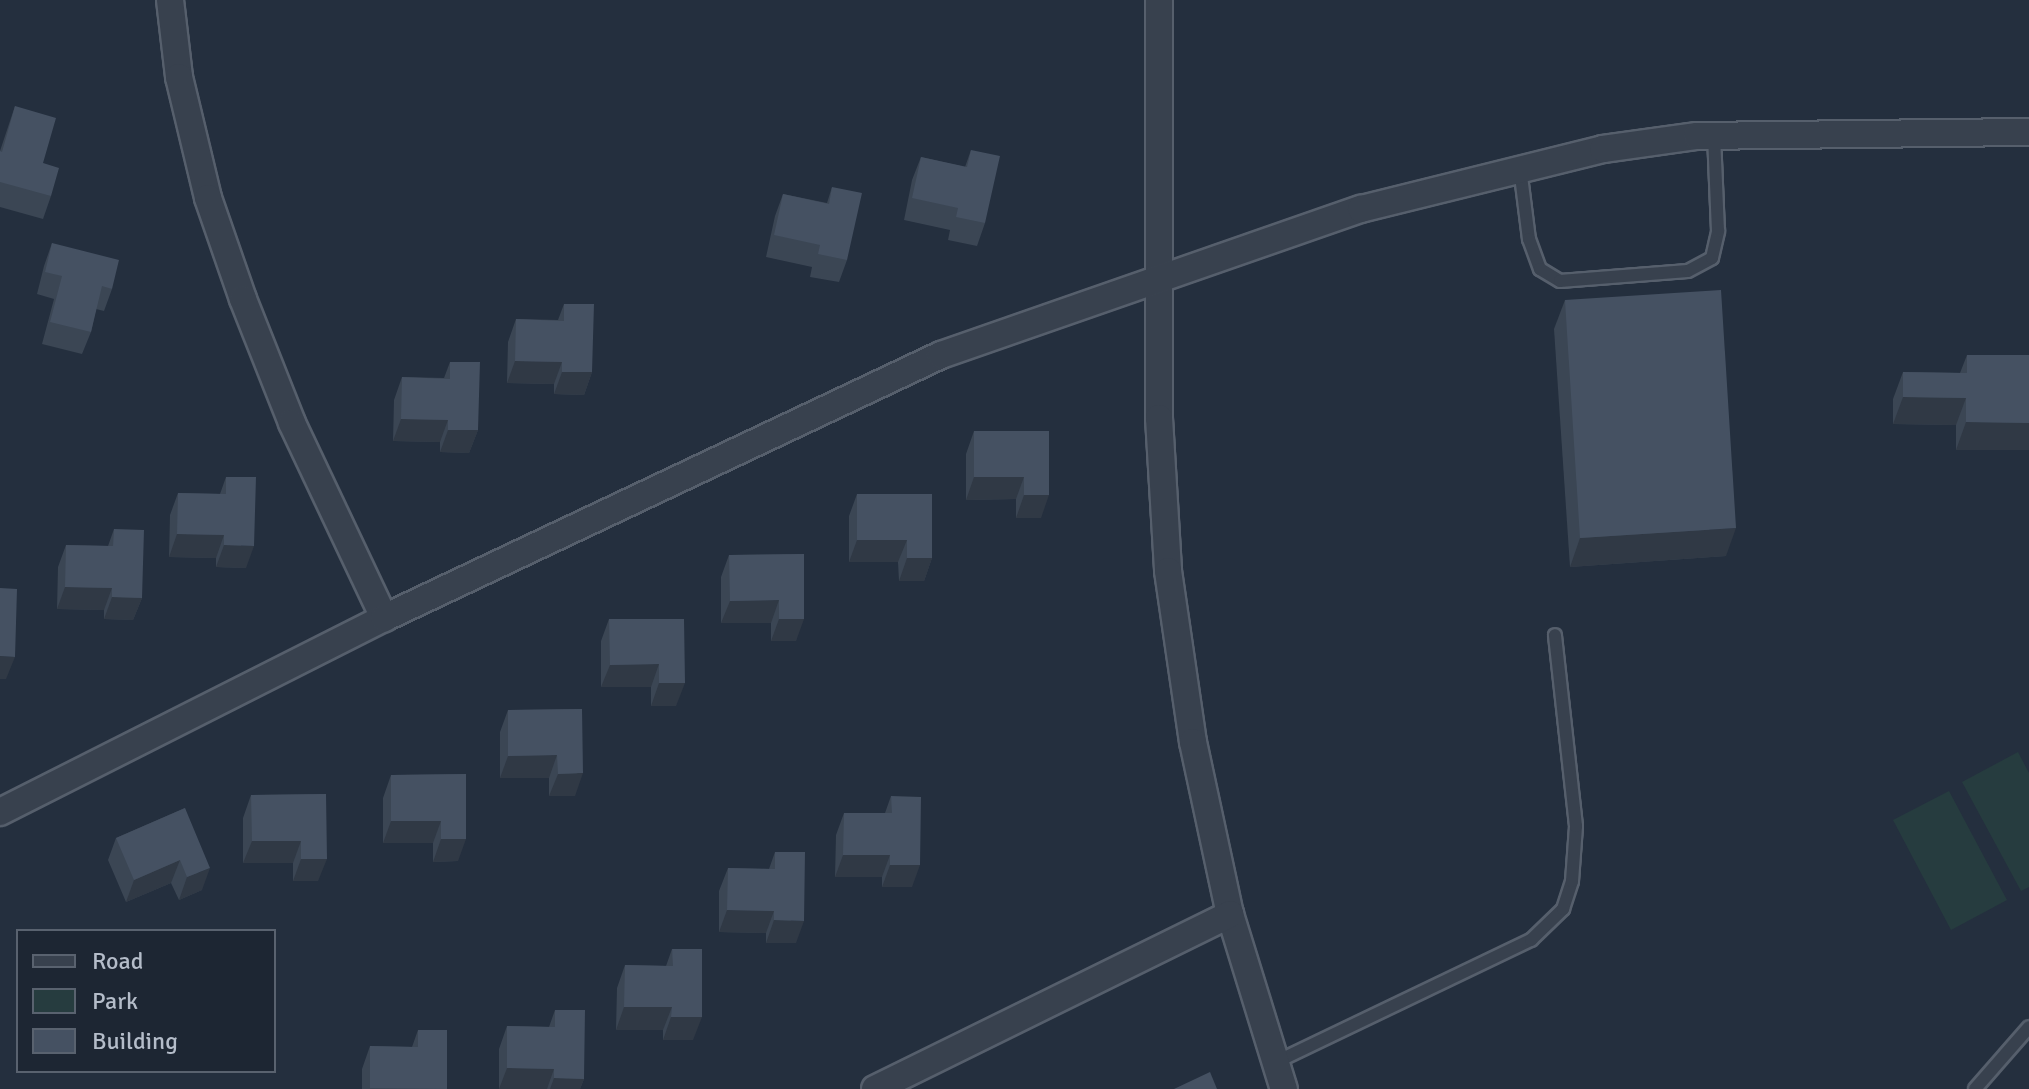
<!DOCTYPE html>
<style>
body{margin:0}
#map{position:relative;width:2029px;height:1089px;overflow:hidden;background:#242f3e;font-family:Signika,sans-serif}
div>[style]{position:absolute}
.green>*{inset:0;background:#263c3f}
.roads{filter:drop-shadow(2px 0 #565f6c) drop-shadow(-2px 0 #565f6c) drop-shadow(0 2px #565f6c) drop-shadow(0 -2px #565f6c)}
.service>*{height:12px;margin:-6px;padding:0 6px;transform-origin:6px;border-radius:6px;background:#38414e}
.minor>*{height:26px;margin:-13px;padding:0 13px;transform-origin:13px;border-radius:13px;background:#38414e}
.wall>*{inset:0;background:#3b4654}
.shaded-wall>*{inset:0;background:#303945}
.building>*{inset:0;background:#455162}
span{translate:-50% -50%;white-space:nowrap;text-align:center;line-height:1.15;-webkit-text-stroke:6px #1d2633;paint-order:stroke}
.legend{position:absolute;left:16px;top:929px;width:260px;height:144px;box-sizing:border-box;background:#1d2633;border:2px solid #59626f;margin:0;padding:10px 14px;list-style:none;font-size:24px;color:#b4bcc9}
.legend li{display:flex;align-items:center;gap:16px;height:40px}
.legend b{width:40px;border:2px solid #59626f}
</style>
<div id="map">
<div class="green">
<i style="clip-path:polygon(2018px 752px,2029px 773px,2029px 887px,2021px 891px,1962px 782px)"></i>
<i style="clip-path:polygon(1949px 791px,2007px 900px,1951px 930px,1893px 820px)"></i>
</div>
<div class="roads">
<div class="service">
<i style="left:1520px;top:168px;width:72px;rotate:82.8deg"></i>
<i style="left:1529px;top:239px;width:32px;rotate:70deg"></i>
<i style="left:1540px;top:269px;width:23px;rotate:31deg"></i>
<i style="left:1560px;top:281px;width:128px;rotate:-4.5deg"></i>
<i style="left:1688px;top:271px;width:27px;rotate:-28deg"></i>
<i style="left:1712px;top:258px;width:28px;rotate:-77deg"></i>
<i style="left:1718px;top:231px;width:95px;rotate:-92.4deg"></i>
<i style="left:1276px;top:1062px;width:283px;rotate:-25.6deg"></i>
<i style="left:1531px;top:940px;width:45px;rotate:-44.1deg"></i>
<i style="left:1563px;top:909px;width:29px;rotate:-72deg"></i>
<i style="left:1572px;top:881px;width:55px;rotate:-85.8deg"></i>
<i style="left:1576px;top:826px;width:192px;rotate:-96.3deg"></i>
<i style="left:1975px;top:1089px;width:82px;rotate:-48.9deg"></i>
</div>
<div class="minor">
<i style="left:170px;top:0;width:78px;rotate:83.3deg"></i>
<i style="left:179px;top:77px;width:124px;rotate:76.5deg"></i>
<i style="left:208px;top:198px;width:107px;rotate:70.9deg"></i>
<i style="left:243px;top:299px;width:133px;rotate:68.4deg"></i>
<i style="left:292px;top:423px;width:216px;rotate:64.7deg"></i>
<i style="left:1159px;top:0;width:418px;rotate:90deg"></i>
<i style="left:1159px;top:418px;width:153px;rotate:86.6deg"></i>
<i style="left:1168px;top:571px;width:173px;rotate:81.7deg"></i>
<i style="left:1193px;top:742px;width:176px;rotate:77.9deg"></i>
<i style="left:1230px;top:914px;width:183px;rotate:72.9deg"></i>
<i style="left:0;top:812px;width:430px;rotate:-26.8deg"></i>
<i style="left:384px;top:618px;width:616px;rotate:-25.28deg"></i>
<i style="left:941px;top:355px;width:445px;rotate:-19.2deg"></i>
<i style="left:1361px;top:209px;width:249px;rotate:-13.9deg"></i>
<i style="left:1603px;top:149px;width:95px;rotate:-7.9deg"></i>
<i style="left:1697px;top:136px;width:332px;rotate:-0.7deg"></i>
<i style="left:875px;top:1089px;width:396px;rotate:-26.2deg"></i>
</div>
</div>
<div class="wall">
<i style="clip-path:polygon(15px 106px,43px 163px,51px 196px,43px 219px,0 207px,0 151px)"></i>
<i style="clip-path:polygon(971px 150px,985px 223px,977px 246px,948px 240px,950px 230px,904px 220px,912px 180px,921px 157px,965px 167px)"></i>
<i style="clip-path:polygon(832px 187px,847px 260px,839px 282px,810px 277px,812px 267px,766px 257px,775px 216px,783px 194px,827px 203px)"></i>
<i style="clip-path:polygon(52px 243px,112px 289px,104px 311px,96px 309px,91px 332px,82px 354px,42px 344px,54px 299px,37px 294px,44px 266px)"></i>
<i style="clip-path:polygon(1565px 300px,1726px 556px,1570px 567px,1554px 329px)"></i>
<i style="clip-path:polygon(564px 304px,592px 372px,584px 395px,554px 394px,554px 384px,507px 383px,508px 342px,516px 319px,558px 320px)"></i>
<i style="clip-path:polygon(1967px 355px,2029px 355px,2029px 450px,1956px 450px,1956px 425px,1893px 424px,1893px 399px,1903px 372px,1960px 373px)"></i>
<i style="clip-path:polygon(450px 362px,478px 430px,469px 453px,440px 452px,440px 442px,393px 441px,394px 400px,402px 377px,444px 378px)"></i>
<i style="clip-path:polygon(974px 431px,1049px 431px,1041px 518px,1016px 518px,1016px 499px,966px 500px,966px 454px)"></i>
<i style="clip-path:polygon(226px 477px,246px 568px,216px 567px,216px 558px,169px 557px,170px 515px,178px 493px,220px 494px)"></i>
<i style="clip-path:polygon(857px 494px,932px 558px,924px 581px,899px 581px,898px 562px,849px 562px,849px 516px)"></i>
<i style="clip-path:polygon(114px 529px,142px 598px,133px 620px,104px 619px,104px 610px,57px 609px,58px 567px,66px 545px,108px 546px)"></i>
<i style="clip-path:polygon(804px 554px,796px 641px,771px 641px,771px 623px,721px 623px,721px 577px,729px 555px)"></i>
<i style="clip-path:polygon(609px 619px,684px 619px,676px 706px,651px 706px,651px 687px,601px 687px,601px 641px)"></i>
<i style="clip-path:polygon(582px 709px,575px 796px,549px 796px,549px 778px,500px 778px,500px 732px,508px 710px)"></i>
<i style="clip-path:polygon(466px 774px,458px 861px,433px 862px,433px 843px,383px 843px,383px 798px,391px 775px)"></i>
<i style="clip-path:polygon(326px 794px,318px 881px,293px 881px,293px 863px,243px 863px,243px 818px,251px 795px)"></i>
<i style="clip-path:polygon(891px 796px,912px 887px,882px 887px,882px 877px,835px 877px,836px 835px,844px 813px,885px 813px)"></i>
<i style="clip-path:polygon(185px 808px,202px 890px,179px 900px,171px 883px,126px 902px,108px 860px,116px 838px)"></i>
<i style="clip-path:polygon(775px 852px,796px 943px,766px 943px,766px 933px,719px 932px,719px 891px,728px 868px,769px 869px)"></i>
<i style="clip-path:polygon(672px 949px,693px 1040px,663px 1040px,663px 1030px,616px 1030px,617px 988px,625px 965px,666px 966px)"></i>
<i style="clip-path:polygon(555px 1010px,584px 1079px,580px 1089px,499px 1089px,499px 1049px,507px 1026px,549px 1027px)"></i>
<i style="clip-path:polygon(418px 1030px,447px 1089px,362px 1089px,362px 1069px,370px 1046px,412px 1047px)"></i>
</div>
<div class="shaded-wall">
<i style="clip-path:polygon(515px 361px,562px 362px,554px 384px,507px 383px)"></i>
<i style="clip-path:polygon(562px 372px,592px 372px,584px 395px,554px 394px)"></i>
<i style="clip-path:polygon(1903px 397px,1966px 398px,1956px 425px,1893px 424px)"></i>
<i style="clip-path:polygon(401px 419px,448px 420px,440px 442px,393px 441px)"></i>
<i style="clip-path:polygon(1966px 422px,2029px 423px,2029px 450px,1956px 450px)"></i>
<i style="clip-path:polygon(448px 430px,478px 430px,469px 453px,440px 452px)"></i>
<i style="clip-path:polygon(974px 477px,1024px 477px,1016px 499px,966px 500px)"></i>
<i style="clip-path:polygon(1024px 495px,1049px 495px,1041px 518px,1016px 518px)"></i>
<i style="clip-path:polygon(1736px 528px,1726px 556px,1570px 567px,1580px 538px)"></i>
<i style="clip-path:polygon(177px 534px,224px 535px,216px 558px,169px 557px)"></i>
<i style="clip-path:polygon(857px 540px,907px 540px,898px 562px,849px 562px)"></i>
<i style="clip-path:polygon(224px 545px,254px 546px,246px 568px,216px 567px)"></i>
<i style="clip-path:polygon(907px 558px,932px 558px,924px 581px,899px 581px)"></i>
<i style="clip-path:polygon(65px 587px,112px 588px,104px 610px,57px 609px)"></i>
<i style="clip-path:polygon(112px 597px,142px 598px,133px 620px,104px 619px)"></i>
<i style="clip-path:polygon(779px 600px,771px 623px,721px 623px,730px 601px)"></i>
<i style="clip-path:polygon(779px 619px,804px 619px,796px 641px,771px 641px)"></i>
<i style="clip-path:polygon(0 656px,15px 657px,6px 679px,0 679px)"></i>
<i style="clip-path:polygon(659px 664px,651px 687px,601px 687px,610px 665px)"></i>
<i style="clip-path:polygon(659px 683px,685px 683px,676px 706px,651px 706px)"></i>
<i style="clip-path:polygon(557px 755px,549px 778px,500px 778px,508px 756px)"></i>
<i style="clip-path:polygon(583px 773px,575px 796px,549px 796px,558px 774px)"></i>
<i style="clip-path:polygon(391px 821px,441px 821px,433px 843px,383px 843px)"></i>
<i style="clip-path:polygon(441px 839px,466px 839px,458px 861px,433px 862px)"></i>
<i style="clip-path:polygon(252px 841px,301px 841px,293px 863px,243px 863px)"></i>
<i style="clip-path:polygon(843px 855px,890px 855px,882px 877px,835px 877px)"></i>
<i style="clip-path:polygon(301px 859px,327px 859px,318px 881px,293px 881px)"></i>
<i style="clip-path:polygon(180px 860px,171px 883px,126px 902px,134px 880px)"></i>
<i style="clip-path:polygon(890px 865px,920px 865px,912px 887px,882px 887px)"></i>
<i style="clip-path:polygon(210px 868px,202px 890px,179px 900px,187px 877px)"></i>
<i style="clip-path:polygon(727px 910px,774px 911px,766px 933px,719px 932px)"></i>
<i style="clip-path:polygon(774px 920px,804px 921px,796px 943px,766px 943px)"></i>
<i style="clip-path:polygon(624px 1007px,672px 1007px,663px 1030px,616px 1030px)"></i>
<i style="clip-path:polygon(671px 1017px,702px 1017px,693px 1040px,663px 1040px)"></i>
<i style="clip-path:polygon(507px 1068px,554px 1069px,547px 1089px,499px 1089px)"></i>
<i style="clip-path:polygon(554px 1078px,584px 1079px,580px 1089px,550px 1089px)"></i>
</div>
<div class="building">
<i style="clip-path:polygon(15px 106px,56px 118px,43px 163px,59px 168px,51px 196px,0 182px,0 151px,2px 152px)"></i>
<i style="clip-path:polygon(971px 150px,1000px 156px,985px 223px,956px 217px,958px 208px,912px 198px,921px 157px,967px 167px)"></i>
<i style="clip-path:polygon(832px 187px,862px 193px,847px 260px,818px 254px,820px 245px,774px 235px,783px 194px,829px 204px)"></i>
<i style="clip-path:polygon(52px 243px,119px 260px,112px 289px,102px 286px,91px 332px,50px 322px,62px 276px,45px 272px)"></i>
<i style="clip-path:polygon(1721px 290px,1736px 528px,1580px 538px,1565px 300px)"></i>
<i style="clip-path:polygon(564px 304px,594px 304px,592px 372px,562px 372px,562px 362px,515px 361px,516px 319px,564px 321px)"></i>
<i style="clip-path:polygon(1967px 355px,2029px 355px,2029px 423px,1966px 422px,1966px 398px,1903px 397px,1903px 372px,1967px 373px)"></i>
<i style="clip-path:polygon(450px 362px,480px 362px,478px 430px,448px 430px,448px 420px,401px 419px,402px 377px,450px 379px)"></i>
<i style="clip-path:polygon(974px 431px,1049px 431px,1049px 495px,1024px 495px,1024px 477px,974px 477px)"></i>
<i style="clip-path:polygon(226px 477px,256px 477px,254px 546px,224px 545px,224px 535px,177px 534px,178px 493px,226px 494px)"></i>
<i style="clip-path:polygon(857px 494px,932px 494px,932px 558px,907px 558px,907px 540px,857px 540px)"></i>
<i style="clip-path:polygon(114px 529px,144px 530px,142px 598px,112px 597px,112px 588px,65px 587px,66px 545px,113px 546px)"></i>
<i style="clip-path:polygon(804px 554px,804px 619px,779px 619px,779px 600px,730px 601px,729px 555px)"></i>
<i style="clip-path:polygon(0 588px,17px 589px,15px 657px,0 656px)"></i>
<i style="clip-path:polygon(609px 619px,684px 619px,685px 683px,659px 683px,659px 664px,610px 665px)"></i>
<i style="clip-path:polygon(582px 709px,583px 773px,558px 774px,557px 755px,508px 756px,508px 710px)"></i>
<i style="clip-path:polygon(466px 774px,466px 839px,441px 839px,441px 821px,391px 821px,391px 775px)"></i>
<i style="clip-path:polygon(326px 794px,327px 859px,301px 859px,301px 841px,252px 841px,251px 795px)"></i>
<i style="clip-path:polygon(891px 796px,921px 797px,920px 865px,890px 865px,890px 855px,843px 855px,844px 813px,892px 813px)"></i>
<i style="clip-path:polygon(185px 808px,210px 868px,187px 877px,180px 860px,134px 880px,116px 838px)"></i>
<i style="clip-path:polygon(775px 852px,805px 852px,804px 921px,774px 920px,774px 911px,727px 910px,728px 868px,775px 869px)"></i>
<i style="clip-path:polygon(672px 949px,702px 949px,702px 1017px,671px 1017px,672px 1007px,624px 1007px,625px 965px,673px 966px)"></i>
<i style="clip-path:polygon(555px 1010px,585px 1010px,584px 1079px,554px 1078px,554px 1069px,507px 1068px,507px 1026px,555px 1027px)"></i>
<i style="clip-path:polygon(418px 1030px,447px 1030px,447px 1089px,370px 1088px,370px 1046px,418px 1047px)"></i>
<i style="clip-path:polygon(1210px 1072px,1217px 1089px,1174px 1089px)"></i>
</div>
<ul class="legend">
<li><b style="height:10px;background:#38414e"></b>Road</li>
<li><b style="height:22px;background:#263c3f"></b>Park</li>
<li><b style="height:22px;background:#455162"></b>Building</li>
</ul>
</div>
